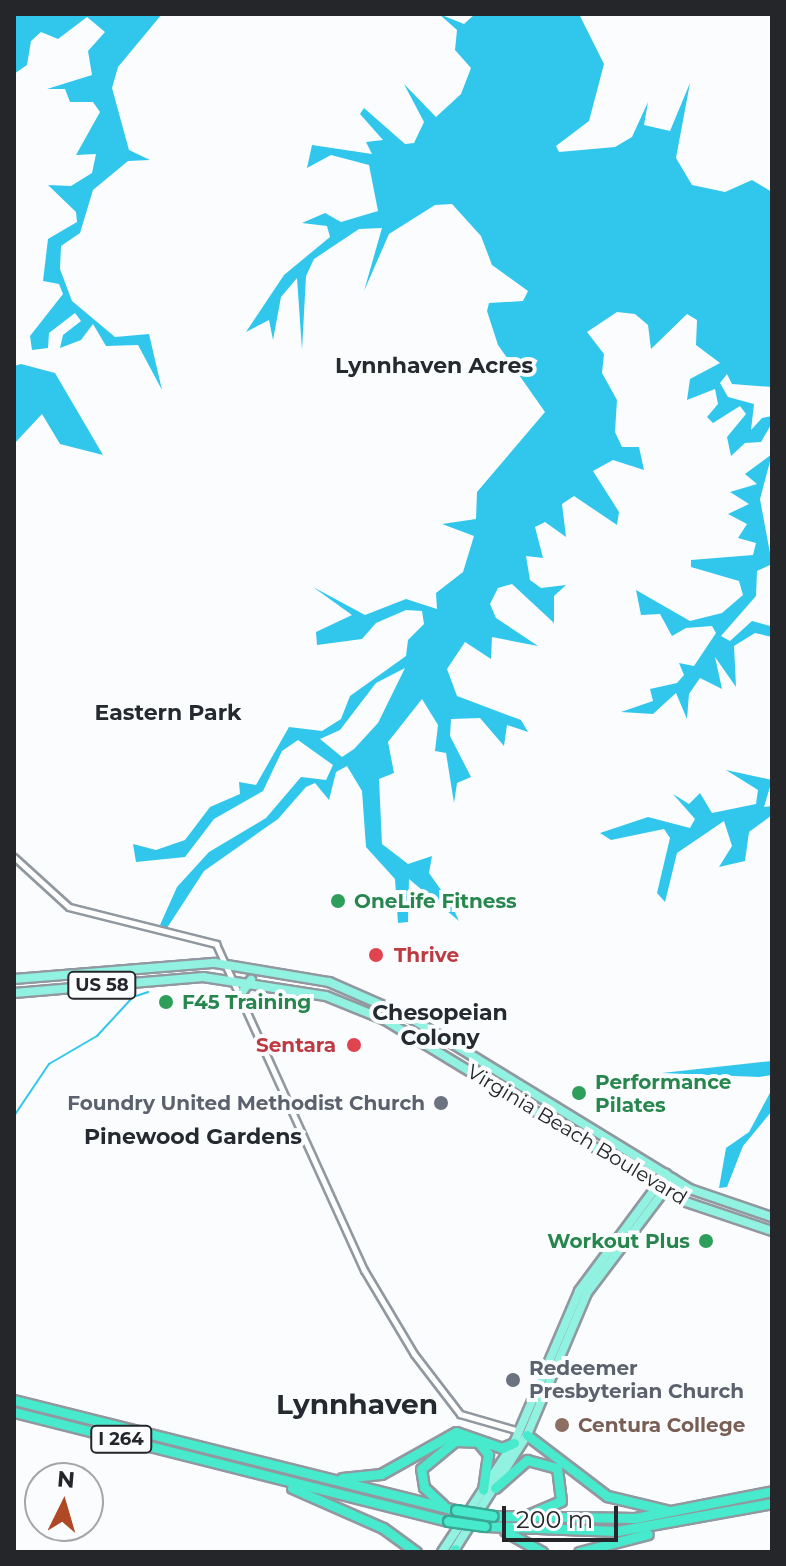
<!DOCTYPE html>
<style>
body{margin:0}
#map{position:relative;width:786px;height:1566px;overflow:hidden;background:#fafcfd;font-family:Montserrat,sans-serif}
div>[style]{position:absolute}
.water>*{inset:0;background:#31c7ec}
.stream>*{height:2px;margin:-1px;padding:0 1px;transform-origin:1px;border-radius:1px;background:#31c7ec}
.roads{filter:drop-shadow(2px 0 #9198a0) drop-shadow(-2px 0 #9198a0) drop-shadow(0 2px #9198a0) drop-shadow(0 -2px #9198a0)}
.minor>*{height:5px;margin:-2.5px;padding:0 2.5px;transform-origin:2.5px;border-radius:2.5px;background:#fff}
.major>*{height:8px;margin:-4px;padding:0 4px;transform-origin:4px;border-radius:4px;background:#91f2e1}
.highway>*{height:9px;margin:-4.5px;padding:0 4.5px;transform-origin:4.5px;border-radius:4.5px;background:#47eacd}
.bridges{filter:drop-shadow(2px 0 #3ba594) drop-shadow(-2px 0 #3ba594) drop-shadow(0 2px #3ba594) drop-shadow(0 -2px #3ba594)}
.highway-bridge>*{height:9px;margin:-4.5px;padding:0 4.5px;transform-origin:4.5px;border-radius:4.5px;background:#47eacd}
.dots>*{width:22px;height:22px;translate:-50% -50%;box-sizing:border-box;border:4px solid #fafcfd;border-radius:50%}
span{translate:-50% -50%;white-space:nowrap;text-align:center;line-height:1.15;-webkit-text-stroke:8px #fafcfd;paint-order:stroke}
.shield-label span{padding:2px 6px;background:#fafcfd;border:2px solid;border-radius:6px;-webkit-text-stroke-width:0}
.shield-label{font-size:18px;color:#242629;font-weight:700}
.leisure-label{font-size:20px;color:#27864d;font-weight:700}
.left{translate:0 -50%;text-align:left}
.right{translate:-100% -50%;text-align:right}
.health-label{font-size:20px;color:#be3a42;font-weight:700}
.worship-label{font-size:20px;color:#5b616d;font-weight:700}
.street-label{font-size:20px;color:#242629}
.education-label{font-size:20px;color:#785e54;font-weight:700}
.neighbourhood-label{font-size:22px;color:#252a30;font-weight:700}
.district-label{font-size:28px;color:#252a30;font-weight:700}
.frame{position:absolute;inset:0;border:16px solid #242629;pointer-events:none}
.north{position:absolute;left:24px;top:1462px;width:80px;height:80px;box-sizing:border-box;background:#fafcfd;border:2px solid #a4a6a8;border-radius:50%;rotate:5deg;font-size:22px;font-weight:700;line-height:32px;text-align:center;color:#242629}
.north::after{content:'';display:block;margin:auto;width:28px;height:36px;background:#af4825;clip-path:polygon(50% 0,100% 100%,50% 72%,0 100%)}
.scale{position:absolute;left:502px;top:1506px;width:116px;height:36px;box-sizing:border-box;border:4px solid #242629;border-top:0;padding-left:10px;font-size:24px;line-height:28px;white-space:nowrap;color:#242629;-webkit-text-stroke:6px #fafcfd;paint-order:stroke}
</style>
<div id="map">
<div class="water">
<i style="clip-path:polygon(14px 14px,162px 14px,118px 67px,112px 88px,129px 150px,150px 160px,128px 161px,93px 190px,80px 233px,61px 246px,60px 269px,72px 301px,115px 337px,149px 334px,162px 390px,138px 345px,106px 346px,93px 324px,81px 340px,60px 348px,63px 335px,81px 321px,75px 313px,49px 333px,48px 348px,32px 350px,30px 336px,63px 294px,59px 284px,43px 281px,48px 239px,77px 222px,76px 212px,48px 185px,71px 186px,92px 173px,96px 154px,76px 155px,100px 112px,93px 102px,70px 102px,65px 89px,47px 89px,92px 75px,88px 51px,105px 32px,87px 17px,58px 39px,41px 32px,31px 41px,27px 65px,14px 74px)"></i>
<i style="clip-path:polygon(evenodd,439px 14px,464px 24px,475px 14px,579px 14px,604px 64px,589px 121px,556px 146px,559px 152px,615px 147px,632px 137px,648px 102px,644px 125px,670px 131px,690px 83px,676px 158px,692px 185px,725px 192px,752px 180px,772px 192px,772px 387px,732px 384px,727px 374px,720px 383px,728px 397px,754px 404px,751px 430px,762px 418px,772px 416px,772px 423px,761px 442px,745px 443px,731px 456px,727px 437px,746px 414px,740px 406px,713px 423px,707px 417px,718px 404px,715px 389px,687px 400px,690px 379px,720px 363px,696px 345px,697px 320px,687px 314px,651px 349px,648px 325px,635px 314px,617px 312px,587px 332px,604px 354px,602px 373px,617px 400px,615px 432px,622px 447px,639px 447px,644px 470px,613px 460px,593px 471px,619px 512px,617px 525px,574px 496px,562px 504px,566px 537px,545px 522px,535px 527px,543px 558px,526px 556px,530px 580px,541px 588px,566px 585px,554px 596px,554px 623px,512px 584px,498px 588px,490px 604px,496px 618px,538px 646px,492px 637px,491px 659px,465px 642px,447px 669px,457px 696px,521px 720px,528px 732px,507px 725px,504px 746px,480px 718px,451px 719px,450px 736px,471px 777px,457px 783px,454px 803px,446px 753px,435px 751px,438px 725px,422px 699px,388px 742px,394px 773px,379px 779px,382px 844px,408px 864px,432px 856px,429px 873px,446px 897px,461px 897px,453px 908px,459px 921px,409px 879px,408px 922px,398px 923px,395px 879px,366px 847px,362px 791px,347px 766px,336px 772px,329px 800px,315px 783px,306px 787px,278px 819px,204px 871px,167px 928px,160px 925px,177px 887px,209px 852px,266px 818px,301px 777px,326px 780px,333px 765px,298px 740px,282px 751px,263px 791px,214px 819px,185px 857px,136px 862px,133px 844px,156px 850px,185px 840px,210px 807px,240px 794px,239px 782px,256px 785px,289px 727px,322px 731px,341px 719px,350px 696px,406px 656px,408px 640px,424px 624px,422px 611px,406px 610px,376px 623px,362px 639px,317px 645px,316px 632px,352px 615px,313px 587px,365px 615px,406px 599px,437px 609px,436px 593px,463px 572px,474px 536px,442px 524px,476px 519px,477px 492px,545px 412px,498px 345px,487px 311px,489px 303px,523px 301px,528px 291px,492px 265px,481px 236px,452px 204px,435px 205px,389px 234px,364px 291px,382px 228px,359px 229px,314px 259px,306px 276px,302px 350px,297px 278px,281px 297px,273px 340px,269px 320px,246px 332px,284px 275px,330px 237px,327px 226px,302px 223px,325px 213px,341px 222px,378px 211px,369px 165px,331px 155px,307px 168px,312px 145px,372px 154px,366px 142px,383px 140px,360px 114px,364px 108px,405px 144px,414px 143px,424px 122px,404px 84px,436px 117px,461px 94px,471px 68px,455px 50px,457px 30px,439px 14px,405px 668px,378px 723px,354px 749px,342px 757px,320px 739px,340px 730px,376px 683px,405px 668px)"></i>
<i style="clip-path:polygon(21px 364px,55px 373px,103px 455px,60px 444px,42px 414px,14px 444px,14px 366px)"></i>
<i style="clip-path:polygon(772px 454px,760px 499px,772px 564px,757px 571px,756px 596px,721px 636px,730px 641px,752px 621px,770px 626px,772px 602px,772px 637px,755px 633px,734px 646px,736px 687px,715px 657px,722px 689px,700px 678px,689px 694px,687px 719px,676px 693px,653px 714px,621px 712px,653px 701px,650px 689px,677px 683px,684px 675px,679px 663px,694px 666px,716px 633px,712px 626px,686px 628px,672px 636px,660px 614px,641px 615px,636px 590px,690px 621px,722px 613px,743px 595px,739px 581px,691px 567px,691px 560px,753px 555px,756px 543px,738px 538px,747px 524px,728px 514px,749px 504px,730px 492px,757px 484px,745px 474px)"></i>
<i style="clip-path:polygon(726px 770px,772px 780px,764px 807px,772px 806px,772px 815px,749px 832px,745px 861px,719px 867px,732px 846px,724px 821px,677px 853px,665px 902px,657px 893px,670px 838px,664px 829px,611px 840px,600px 833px,648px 817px,690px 828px,695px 819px,673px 794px,689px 804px,700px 793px,712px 813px,756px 804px,758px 790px)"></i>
<i style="clip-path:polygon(772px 1061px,772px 1075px,759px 1077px,662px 1073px)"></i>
<i style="clip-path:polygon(772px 1089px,772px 1111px,743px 1146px,727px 1187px,719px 1188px,726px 1148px,749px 1132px)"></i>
</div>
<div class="stream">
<i style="left:14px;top:1116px;width:63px;rotate:-56.1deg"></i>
<i style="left:49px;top:1064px;width:56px;rotate:-30.3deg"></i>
<i style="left:97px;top:1036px;width:53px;rotate:-47.3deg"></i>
<i style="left:133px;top:997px;width:16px;rotate:-18deg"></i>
</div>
<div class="roads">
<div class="minor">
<i style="left:14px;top:857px;width:74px;rotate:42.3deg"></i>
<i style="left:69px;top:907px;width:152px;rotate:14.1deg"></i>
<i style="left:216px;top:944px;width:358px;rotate:65.6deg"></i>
<i style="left:364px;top:1270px;width:98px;rotate:59.2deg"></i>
<i style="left:414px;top:1354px;width:76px;rotate:52.5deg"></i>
<i style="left:460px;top:1414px;width:61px;rotate:16.1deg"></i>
</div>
<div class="major">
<i style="left:14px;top:979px;width:202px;rotate:-4.6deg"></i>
<i style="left:215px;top:963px;width:116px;rotate:9.5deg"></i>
<i style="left:329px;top:982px;width:87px;rotate:23.6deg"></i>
<i style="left:409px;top:1017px;width:329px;rotate:31.5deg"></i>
<i style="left:690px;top:1189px;width:87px;rotate:18.9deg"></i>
<i style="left:14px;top:993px;width:190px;rotate:-4.8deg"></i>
<i style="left:203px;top:977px;width:124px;rotate:8.8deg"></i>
<i style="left:326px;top:996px;width:64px;rotate:22.1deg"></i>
<i style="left:385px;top:1020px;width:349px;rotate:31.3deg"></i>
<i style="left:683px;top:1201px;width:94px;rotate:18.6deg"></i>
<i style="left:240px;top:995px;width:19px;rotate:-54deg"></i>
<i style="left:442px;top:1552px;width:131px;rotate:-56.6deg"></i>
<i style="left:514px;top:1443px;width:165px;rotate:-66.8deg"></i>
<i style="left:579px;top:1291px;width:146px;rotate:-53.4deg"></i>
<i style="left:453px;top:1552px;width:138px;rotate:-57.7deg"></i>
<i style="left:527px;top:1435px;width:154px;rotate:-67.1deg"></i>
<i style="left:587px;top:1293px;width:143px;rotate:-53deg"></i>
</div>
<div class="highway">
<i style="left:14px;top:1400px;width:455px;rotate:14deg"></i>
<i style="left:14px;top:1412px;width:447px;rotate:14.1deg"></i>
<i style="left:527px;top:1435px;width:101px;rotate:37.3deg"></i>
<i style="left:607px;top:1496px;width:61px;rotate:13.3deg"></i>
<i style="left:342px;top:1478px;width:39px;rotate:-6deg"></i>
<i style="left:381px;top:1474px;width:86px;rotate:-29.2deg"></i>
<i style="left:456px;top:1432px;width:49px;rotate:19.2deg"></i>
<i style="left:502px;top:1448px;width:13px;rotate:-23deg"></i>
<i style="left:292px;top:1488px;width:99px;rotate:23.7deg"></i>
<i style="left:383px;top:1528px;width:41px;rotate:36deg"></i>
<i style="left:495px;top:1488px;width:43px;rotate:-41.2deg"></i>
<i style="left:527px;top:1460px;width:31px;rotate:15deg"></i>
<i style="left:557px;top:1468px;width:33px;rotate:83deg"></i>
<i style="left:561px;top:1501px;width:39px;rotate:157deg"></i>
<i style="left:443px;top:1505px;width:26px;rotate:-137deg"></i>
<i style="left:424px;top:1487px;width:18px;rotate:-99deg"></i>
<i style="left:421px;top:1469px;width:44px;rotate:-39.5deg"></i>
<i style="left:455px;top:1441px;width:23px;rotate:2deg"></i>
<i style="left:478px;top:1442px;width:16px;rotate:50deg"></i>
<i style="left:488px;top:1454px;width:36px;rotate:98deg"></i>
<i style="left:493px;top:1516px;width:142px;rotate:0.8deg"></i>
<i style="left:635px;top:1518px;width:140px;rotate:-11.1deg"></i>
<i style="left:485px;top:1526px;width:132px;rotate:2.2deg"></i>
<i style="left:617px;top:1531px;width:158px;rotate:-10.2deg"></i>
<i style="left:505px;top:1531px;width:43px;rotate:29.6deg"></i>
<i style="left:454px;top:1552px;width:3px;rotate:-72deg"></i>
<i style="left:579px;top:1552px;width:71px;rotate:-14.6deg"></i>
</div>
</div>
<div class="bridges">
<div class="highway-bridge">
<i style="left:456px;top:1510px;width:37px;rotate:9deg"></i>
<i style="left:448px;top:1521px;width:37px;rotate:8deg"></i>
</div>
</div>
<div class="dots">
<i style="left:338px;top:901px;background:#2e9e5b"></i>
<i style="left:376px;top:955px;background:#e0444e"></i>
<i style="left:166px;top:1002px;background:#2e9e5b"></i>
<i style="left:354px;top:1045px;background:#e0444e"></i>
<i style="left:579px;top:1093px;background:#2e9e5b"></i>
<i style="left:441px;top:1103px;background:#6b7280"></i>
<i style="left:706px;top:1241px;background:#2e9e5b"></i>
<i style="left:513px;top:1380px;background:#6b7280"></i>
<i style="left:562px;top:1425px;background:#8d6e63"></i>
</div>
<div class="shield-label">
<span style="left:102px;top:985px">US 58</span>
<span style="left:121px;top:1439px">I 264</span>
</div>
<div class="leisure-label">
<span class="left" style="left:354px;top:901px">OneLife Fitness</span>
<span class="left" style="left:182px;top:1002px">F45 Training</span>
<span class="left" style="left:595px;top:1094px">Performance<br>Pilates</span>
<span class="right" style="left:690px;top:1241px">Workout Plus</span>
</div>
<div class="health-label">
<span class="left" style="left:394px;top:955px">Thrive</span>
<span class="right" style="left:336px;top:1045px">Sentara</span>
</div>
<div class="worship-label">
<span class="right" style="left:425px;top:1103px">Foundry United Methodist Church</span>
<span class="left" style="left:529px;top:1380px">Redeemer<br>Presbyterian Church</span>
</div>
<div class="street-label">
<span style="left:577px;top:1135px;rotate:31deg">Virginia Beach Boulevard</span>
</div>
<div class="education-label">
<span class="left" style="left:578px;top:1425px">Centura College</span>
</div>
<div class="neighbourhood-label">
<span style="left:434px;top:366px">Lynnhaven Acres</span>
<span style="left:168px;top:713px">Eastern Park</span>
<span style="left:440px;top:1025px">Chesopeian<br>Colony</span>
<span style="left:193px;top:1137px">Pinewood Gardens</span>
</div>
<div class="district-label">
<span style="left:357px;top:1404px">Lynnhaven</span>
</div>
<div class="frame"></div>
<div class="north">N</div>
<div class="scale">200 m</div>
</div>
